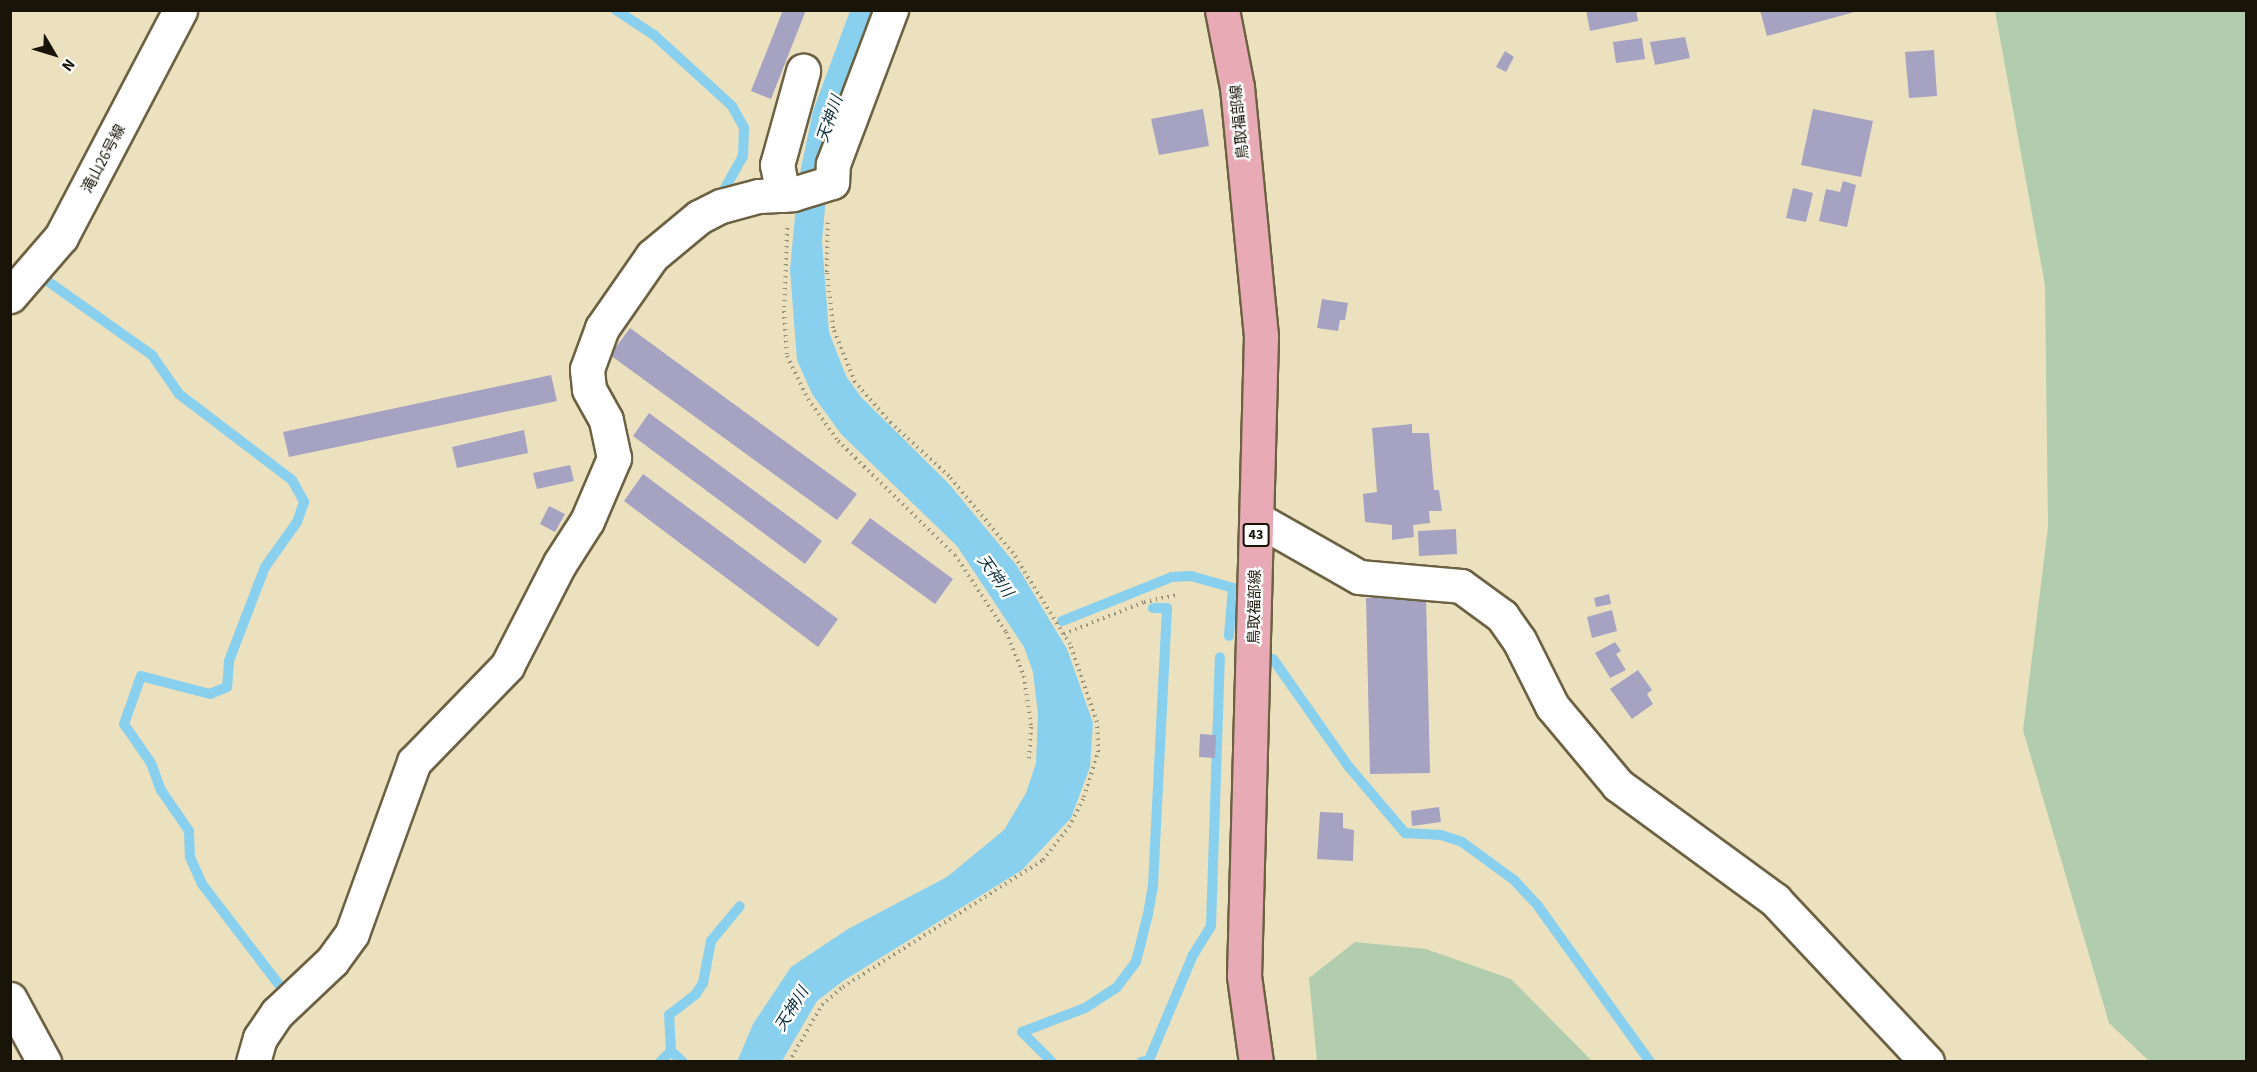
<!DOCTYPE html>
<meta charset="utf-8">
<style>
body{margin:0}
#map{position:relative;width:2257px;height:1072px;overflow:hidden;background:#ece1bf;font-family:"Source Sans 3","Noto Sans JP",sans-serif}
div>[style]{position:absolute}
.green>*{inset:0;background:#b1cdae}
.water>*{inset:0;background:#88d0ed}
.stream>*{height:10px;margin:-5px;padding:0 5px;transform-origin:5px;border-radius:5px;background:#88d0ed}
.building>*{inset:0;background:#a5a2c2}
.path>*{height:4px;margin-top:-2px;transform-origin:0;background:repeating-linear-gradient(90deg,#999177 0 1.5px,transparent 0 6px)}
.roads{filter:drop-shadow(2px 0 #6c6243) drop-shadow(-2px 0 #6c6243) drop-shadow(0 2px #6c6243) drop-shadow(0 -2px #6c6243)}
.minor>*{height:33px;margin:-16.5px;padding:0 16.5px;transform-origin:16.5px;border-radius:16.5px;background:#fff}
.major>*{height:33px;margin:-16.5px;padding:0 16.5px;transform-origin:16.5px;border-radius:16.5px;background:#e8aab5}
span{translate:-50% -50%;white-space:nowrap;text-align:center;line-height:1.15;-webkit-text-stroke:4.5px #fff;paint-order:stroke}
.shield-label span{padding:2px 4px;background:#fff;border:2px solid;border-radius:4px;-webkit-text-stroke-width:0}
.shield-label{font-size:14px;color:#181508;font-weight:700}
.street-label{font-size:15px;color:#181508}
.water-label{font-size:16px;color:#0f313e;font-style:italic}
.frame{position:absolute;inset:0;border:12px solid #181508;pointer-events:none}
.north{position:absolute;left:24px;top:24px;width:60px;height:60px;-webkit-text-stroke:4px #fff;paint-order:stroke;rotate:128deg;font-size:16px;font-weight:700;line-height:24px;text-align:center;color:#181508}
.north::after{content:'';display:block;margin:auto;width:21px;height:27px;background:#181508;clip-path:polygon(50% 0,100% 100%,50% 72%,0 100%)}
</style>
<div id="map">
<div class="green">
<i style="clip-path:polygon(1995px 11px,2246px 11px,2246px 1061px,2149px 1061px,2109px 1023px,2023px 730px,2048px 527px,2045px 285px)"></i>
<i style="clip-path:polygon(1355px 942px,1426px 949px,1511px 979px,1592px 1061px,1317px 1061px,1309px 978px)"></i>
</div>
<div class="water">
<i style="clip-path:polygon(850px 11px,881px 11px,826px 197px,822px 242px,829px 332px,846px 376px,861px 397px,949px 484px,1017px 566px,1067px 649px,1093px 723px,1090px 767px,1071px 818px,1022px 870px,843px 981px,817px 1001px,782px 1061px,737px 1062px,753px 1024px,791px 967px,848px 929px,947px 877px,1004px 830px,1026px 793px,1036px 763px,1038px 714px,1033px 672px,1024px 647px,957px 546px,841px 434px,812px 394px,797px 360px,790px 270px,798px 183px,813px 111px)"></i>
</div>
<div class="stream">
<i style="left:616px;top:10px;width:45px;rotate:33.3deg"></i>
<i style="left:654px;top:35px;width:105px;rotate:42.3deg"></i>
<i style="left:732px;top:106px;width:25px;rotate:61deg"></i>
<i style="left:744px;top:128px;width:28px;rotate:92deg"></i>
<i style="left:743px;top:156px;width:45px;rotate:119.4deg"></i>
<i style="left:46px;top:280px;width:130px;rotate:35.3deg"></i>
<i style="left:152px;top:355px;width:47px;rotate:55.3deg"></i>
<i style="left:179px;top:394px;width:142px;rotate:37.3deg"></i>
<i style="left:292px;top:480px;width:25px;rotate:61deg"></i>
<i style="left:304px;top:502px;width:21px;rotate:109deg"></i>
<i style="left:297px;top:522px;width:55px;rotate:125.4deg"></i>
<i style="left:265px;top:567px;width:101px;rotate:111deg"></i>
<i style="left:229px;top:661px;width:26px;rotate:94deg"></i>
<i style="left:227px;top:687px;width:18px;rotate:158deg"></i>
<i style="left:210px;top:694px;width:71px;rotate:-165.4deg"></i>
<i style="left:141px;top:676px;width:51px;rotate:109.5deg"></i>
<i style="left:124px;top:724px;width:47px;rotate:55.3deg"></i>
<i style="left:151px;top:763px;width:29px;rotate:70deg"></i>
<i style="left:161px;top:790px;width:50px;rotate:55.7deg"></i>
<i style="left:189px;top:831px;width:26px;rotate:88deg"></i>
<i style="left:190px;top:857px;width:30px;rotate:66deg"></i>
<i style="left:202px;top:884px;width:133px;rotate:52.6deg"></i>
<i style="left:1062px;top:621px;width:118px;rotate:-21.8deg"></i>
<i style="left:1172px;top:577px;width:19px;rotate:-3deg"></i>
<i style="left:1191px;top:576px;width:44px;rotate:15.9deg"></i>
<i style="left:1233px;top:588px;width:48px;rotate:94.8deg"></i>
<i style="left:1273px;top:659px;width:132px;rotate:54.9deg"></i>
<i style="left:1349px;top:767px;width:87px;rotate:49.7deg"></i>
<i style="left:1405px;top:833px;width:36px;rotate:3deg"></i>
<i style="left:1441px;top:835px;width:22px;rotate:18deg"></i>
<i style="left:1462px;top:842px;width:64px;rotate:36.2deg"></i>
<i style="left:1514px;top:880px;width:35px;rotate:47deg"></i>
<i style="left:1538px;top:906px;width:192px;rotate:54.3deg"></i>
<i style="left:671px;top:1051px;width:36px;rotate:-93deg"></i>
<i style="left:669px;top:1015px;width:34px;rotate:-38deg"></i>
<i style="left:696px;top:994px;width:13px;rotate:-58deg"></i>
<i style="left:703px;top:983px;width:43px;rotate:-79.2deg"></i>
<i style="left:711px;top:941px;width:45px;rotate:-50.4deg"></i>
<i style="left:660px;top:1062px;width:16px;rotate:-45deg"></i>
<i style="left:671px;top:1051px;width:16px;rotate:43deg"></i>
<i style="left:1052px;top:1062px;width:42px;rotate:-135deg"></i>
<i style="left:1022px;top:1032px;width:67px;rotate:-20.9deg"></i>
<i style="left:1085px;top:1008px;width:38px;rotate:-33deg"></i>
<i style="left:1117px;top:987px;width:31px;rotate:-53deg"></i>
<i style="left:1136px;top:962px;width:49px;rotate:-76deg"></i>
<i style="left:1148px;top:914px;width:29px;rotate:-80deg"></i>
<i style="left:1153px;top:885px;width:277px;rotate:-87.1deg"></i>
<i style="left:1167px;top:608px;width:14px;rotate:180deg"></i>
<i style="left:1141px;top:1062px;width:8px;rotate:-14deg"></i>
<i style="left:1149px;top:1060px;width:114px;rotate:-67.3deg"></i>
<i style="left:1193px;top:955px;width:34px;rotate:-58deg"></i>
<i style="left:1211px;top:926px;width:269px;rotate:-88.1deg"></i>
</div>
<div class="building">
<i style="clip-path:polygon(783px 10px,806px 10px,771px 99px,751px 91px)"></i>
<i style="clip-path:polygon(1586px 10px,1636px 10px,1638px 21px,1590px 31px)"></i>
<i style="clip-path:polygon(1760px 10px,1857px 10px,1858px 11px,1767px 36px)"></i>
<i style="clip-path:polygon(1685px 37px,1690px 58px,1655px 65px,1650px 42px)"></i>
<i style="clip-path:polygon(1642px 38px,1645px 59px,1616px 63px,1613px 42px)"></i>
<i style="clip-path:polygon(1934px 50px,1937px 96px,1909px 98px,1905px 52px)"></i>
<i style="clip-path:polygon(1505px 51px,1514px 57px,1506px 72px,1496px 67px)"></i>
<i style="clip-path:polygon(1203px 109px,1209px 146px,1159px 155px,1151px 119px)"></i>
<i style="clip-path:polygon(1813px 109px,1873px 121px,1861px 177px,1801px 165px)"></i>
<i style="clip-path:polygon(1843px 181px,1856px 185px,1847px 227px,1819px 221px,1826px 189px,1840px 192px)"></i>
<i style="clip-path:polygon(1793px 188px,1813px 193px,1806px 222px,1786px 218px)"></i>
<i style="clip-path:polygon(1322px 299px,1348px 303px,1345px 320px,1340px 320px,1338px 331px,1317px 328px)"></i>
<i style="clip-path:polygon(630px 328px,857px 494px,837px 520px,610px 355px)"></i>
<i style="clip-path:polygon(551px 375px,557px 401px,289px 457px,283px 432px)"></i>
<i style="clip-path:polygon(649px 413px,822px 541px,805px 564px,633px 436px)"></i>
<i style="clip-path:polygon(1412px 424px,1412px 433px,1429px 433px,1434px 490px,1439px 490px,1442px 511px,1429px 511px,1430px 523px,1413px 525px,1414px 537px,1392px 540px,1392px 525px,1365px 522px,1363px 494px,1377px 492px,1372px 428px)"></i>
<i style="clip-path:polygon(524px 430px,528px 453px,457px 468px,452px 447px)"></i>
<i style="clip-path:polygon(570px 465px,574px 481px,537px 489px,533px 473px)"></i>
<i style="clip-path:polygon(643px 474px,838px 619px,818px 647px,624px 501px)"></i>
<i style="clip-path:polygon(549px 506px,565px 514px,555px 532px,540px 524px)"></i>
<i style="clip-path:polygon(870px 518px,953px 579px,935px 604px,851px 543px)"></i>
<i style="clip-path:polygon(1456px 529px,1457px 554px,1419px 556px,1418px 531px)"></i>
<i style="clip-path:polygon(1609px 594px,1611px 604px,1596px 607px,1594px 598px)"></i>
<i style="clip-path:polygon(1426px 596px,1430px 773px,1370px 774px,1366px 598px)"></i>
<i style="clip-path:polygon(1612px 610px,1617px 631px,1592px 638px,1587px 617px)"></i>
<i style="clip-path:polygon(1615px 642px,1621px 651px,1616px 654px,1626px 670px,1610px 678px,1595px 653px)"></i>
<i style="clip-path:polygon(1638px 670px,1652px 690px,1647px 694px,1653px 704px,1632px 719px,1610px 689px)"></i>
<i style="clip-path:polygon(1200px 734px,1216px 735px,1215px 758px,1199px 757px)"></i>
<i style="clip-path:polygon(1439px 807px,1441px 822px,1412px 826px,1411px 811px)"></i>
<i style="clip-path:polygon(1320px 812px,1343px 813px,1343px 828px,1354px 830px,1353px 861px,1317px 859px)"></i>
</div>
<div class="path">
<i style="left:787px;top:228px;width:83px;rotate:92.1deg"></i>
<i style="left:784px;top:311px;width:45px;rotate:86.2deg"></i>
<i style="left:787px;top:356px;width:48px;rotate:64deg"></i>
<i style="left:808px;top:399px;width:52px;rotate:54.5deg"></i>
<i style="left:838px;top:441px;width:163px;rotate:44.3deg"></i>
<i style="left:955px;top:555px;width:92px;rotate:56.5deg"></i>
<i style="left:1006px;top:632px;width:48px;rotate:67.8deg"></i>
<i style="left:1024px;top:676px;width:51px;rotate:82.2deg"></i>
<i style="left:1031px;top:727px;width:32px;rotate:94deg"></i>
<i style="left:1064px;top:634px;width:86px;rotate:-21.8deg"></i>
<i style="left:1144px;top:602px;width:34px;rotate:-12deg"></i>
<i style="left:789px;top:1062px;width:66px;rotate:-59.9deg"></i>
<i style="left:822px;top:1005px;width:28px;rotate:-41deg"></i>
<i style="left:843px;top:987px;width:237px;rotate:-32.4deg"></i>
<i style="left:1043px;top:860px;width:42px;rotate:-51.8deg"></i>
<i style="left:1069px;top:827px;width:34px;rotate:-63deg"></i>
<i style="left:1084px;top:797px;width:47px;rotate:-72.7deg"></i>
<i style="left:1098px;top:752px;width:30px;rotate:-92deg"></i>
<i style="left:1097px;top:722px;width:83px;rotate:-109.1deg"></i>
<i style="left:1070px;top:644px;width:107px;rotate:-122.1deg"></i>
<i style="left:1013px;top:553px;width:100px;rotate:-129.7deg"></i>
<i style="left:949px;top:476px;width:79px;rotate:-137.6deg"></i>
<i style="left:891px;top:423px;width:55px;rotate:-131.3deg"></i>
<i style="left:855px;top:382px;width:58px;rotate:-112.2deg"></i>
<i style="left:833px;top:328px;width:56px;rotate:-96.1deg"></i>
<i style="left:827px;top:272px;width:51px;rotate:-88.9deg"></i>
</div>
<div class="roads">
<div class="minor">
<i style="left:783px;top:195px;width:31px;rotate:-101deg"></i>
<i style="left:777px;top:165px;width:98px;rotate:-74.5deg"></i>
<i style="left:10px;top:296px;width:78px;rotate:-49.2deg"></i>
<i style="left:61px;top:237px;width:256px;rotate:-62.3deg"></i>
<i style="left:1257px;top:519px;width:117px;rotate:29.6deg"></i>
<i style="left:1359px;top:577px;width:102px;rotate:5deg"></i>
<i style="left:1461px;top:586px;width:51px;rotate:36.2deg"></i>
<i style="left:1502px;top:616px;width:29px;rotate:55deg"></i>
<i style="left:1519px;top:640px;width:74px;rotate:63.4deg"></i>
<i style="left:1552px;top:706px;width:103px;rotate:50.1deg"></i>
<i style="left:1618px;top:785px;width:195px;rotate:36.2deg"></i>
<i style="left:1775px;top:900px;width:222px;rotate:46.8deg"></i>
<i style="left:10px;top:999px;width:72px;rotate:61.6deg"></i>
<i style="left:253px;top:1062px;width:25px;rotate:-74deg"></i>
<i style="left:260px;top:1038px;width:30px;rotate:-56deg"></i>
<i style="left:277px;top:1013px;width:76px;rotate:-43.4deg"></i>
<i style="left:332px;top:961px;width:34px;rotate:-54deg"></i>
<i style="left:352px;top:933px;width:182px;rotate:-70.1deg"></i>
<i style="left:414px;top:762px;width:134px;rotate:-45.9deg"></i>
<i style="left:507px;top:666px;width:116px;rotate:-62.8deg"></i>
<i style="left:560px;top:563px;width:50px;rotate:-57.3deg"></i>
<i style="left:587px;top:521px;width:69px;rotate:-66.8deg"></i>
<i style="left:614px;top:458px;width:39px;rotate:-102deg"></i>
<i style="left:606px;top:420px;width:35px;rotate:-119deg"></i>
<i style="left:589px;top:389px;width:20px;rotate:-96deg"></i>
<i style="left:587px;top:369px;width:44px;rotate:-69.9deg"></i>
<i style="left:602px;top:328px;width:88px;rotate:-55.2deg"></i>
<i style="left:652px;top:256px;width:61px;rotate:-39.7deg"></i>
<i style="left:699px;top:217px;width:25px;rotate:-27deg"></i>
<i style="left:721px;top:206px;width:39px;rotate:-15deg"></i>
<i style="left:759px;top:196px;width:34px;rotate:-3deg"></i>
<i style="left:793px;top:194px;width:41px;rotate:-17.1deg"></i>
<i style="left:832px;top:182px;width:18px;rotate:-87deg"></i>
<i style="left:833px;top:164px;width:165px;rotate:-69.4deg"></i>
</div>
<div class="major">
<i style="left:1222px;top:10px;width:78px;rotate:79deg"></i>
<i style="left:1237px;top:87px;width:250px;rotate:84.5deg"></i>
<i style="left:1261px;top:336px;width:640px;rotate:91.52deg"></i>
<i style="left:1244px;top:976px;width:87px;rotate:82.1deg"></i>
</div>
</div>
<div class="shield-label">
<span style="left:1256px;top:535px">43</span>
</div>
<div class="street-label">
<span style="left:1240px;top:122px;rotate:-96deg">鳥取福部線</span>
<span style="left:104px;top:159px;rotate:-62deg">滝山26号線</span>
<span style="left:1255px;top:607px;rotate:-89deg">鳥取福部線</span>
</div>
<div class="water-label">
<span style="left:830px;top:119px;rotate:-71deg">天神川</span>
<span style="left:995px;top:576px;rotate:54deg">天神川</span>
<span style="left:792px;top:1009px;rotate:-58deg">天神川</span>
</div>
<div class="frame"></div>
<div class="north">N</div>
</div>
